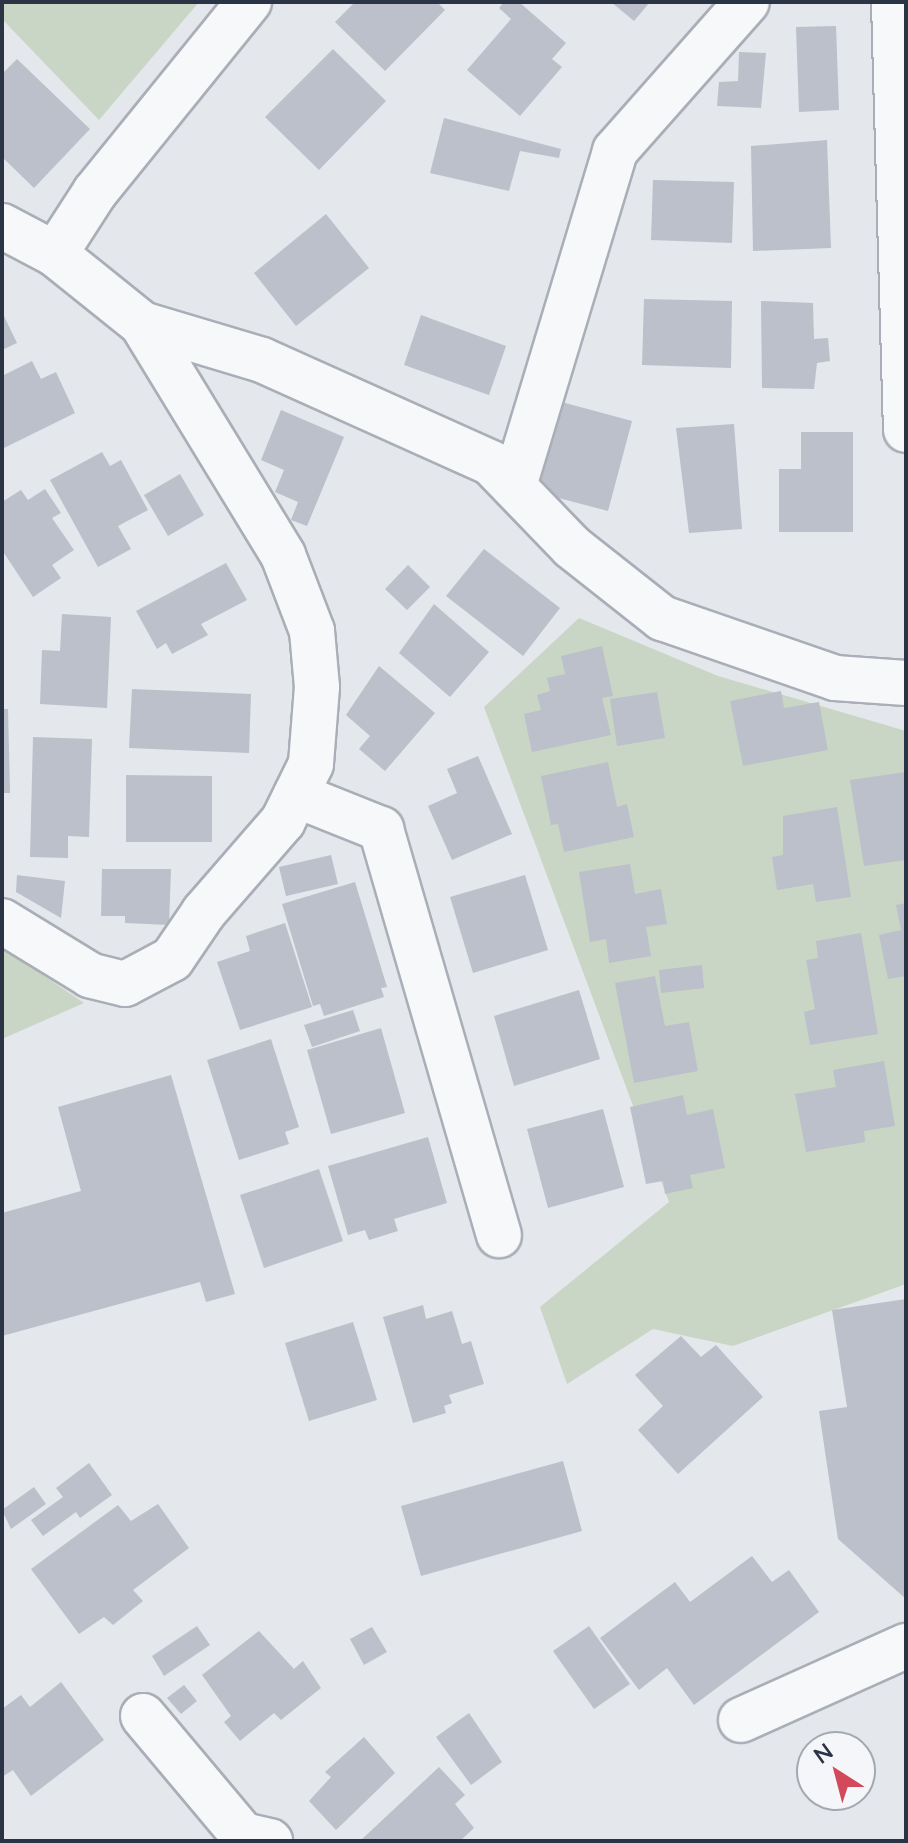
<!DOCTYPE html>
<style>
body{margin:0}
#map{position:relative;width:908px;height:1843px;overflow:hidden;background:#e4e7ec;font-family:Lato,sans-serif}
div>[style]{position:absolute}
.green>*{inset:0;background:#c9d6c5}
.building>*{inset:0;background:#bbc0ca}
.roads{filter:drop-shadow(2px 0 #a9aeb7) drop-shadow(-2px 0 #a9aeb7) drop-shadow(0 2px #a9aeb7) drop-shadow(0 -2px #a9aeb7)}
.minor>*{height:44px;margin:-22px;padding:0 22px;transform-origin:22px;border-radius:22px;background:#f7f8fa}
span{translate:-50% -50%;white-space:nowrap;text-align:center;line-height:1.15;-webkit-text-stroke:6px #f4f6f9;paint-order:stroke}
.frame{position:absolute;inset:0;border:4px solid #2b3445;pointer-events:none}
.north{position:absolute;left:796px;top:1731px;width:80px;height:80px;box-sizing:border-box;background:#f4f6f9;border:2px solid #a4a8b1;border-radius:50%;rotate:324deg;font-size:22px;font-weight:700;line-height:32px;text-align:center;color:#2b3445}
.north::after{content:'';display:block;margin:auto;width:28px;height:36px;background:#d1495b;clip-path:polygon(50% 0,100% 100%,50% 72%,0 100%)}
</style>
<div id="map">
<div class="green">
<i style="clip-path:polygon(2px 2px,199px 2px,99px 120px,2px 19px)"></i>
<i style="clip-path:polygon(579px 618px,718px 676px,906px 731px,906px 1284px,733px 1346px,653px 1329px,567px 1384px,540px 1307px,669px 1202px,484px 707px)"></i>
<i style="clip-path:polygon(2px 947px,84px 1003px,2px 1039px)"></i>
</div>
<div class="building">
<i style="clip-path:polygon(355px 2px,437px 2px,445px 10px,385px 71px,335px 22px)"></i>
<i style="clip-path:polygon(504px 2px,519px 2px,566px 43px,552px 59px,562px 67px,520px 116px,467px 70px,511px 19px,499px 8px)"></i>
<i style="clip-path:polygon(611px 2px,650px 2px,634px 21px)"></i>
<i style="clip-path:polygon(836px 26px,839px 110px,799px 112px,796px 27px)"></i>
<i style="clip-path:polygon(333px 49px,386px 101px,319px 170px,265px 117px)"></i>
<i style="clip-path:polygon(739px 52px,766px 53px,761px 108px,717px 106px,719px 82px,738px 81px)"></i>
<i style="clip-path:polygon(17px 59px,90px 129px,34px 188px,2px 157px,2px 74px)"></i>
<i style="clip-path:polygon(444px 118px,561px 149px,559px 158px,520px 151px,509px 191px,430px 173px)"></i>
<i style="clip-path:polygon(827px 140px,831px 248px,753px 251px,751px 146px)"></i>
<i style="clip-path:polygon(653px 180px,734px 182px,732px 243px,651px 240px)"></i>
<i style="clip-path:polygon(326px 214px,369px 268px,296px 326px,254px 273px)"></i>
<i style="clip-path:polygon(644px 299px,732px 301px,731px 368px,642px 365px)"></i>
<i style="clip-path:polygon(761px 301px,813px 303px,814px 339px,828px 338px,830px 361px,817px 363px,814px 389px,762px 388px)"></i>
<i style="clip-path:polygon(2px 312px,17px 343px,2px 350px)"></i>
<i style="clip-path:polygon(421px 315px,506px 346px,489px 395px,404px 365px)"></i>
<i style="clip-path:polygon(32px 361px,41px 379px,56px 372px,75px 413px,2px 449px,2px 376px)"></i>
<i style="clip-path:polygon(558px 401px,632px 421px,608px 511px,536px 492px)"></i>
<i style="clip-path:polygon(281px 410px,344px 437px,307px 526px,291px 520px,298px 502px,275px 492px,284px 470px,261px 460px)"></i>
<i style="clip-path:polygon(734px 424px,742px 529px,689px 533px,676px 428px)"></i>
<i style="clip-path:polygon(801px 432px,853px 432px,853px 532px,779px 532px,779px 469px,801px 469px)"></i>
<i style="clip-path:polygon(102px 452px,110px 466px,121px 460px,148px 510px,118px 526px,131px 549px,98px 567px,50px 480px)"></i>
<i style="clip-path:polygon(180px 474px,204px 515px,168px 536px,144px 495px)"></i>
<i style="clip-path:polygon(45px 489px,61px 513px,52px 518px,74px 550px,52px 565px,61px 578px,33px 597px,2px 550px,2px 502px,21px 490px,28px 500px)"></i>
<i style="clip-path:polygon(484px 549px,560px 608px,523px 656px,446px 596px)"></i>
<i style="clip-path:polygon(226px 563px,247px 600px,201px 624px,208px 635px,172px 654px,166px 643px,157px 649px,136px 611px)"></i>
<i style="clip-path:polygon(408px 565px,430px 587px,407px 610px,385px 589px)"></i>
<i style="clip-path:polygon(434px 604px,489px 652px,450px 697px,399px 653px)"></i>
<i style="clip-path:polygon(62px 614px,111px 617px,107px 708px,40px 704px,42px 650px,60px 651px)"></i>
<i style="clip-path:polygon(602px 646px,613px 696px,602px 698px,611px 735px,532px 752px,524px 714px,541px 710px,537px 695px,550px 691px,547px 678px,565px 674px,561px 656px)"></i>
<i style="clip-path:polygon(379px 666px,435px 713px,385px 771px,359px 749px,370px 736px,346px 715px)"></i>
<i style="clip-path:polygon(132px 689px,251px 694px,249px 753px,129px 748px)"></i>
<i style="clip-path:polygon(781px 691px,784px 708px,819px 702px,828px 750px,743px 766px,730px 701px)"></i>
<i style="clip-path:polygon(657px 692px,665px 738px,617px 746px,610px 699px)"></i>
<i style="clip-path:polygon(2px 709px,8px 709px,10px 793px,2px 793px)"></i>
<i style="clip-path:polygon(33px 737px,92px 739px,89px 837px,68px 836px,68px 858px,30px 857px)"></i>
<i style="clip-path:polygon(478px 756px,512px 834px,452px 860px,428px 806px,457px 793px,447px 769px)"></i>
<i style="clip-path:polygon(608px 762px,617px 807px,627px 804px,634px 837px,564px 852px,558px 824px,551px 825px,541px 776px)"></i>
<i style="clip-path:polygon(906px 772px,906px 860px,864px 866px,850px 780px)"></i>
<i style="clip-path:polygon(126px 775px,212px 776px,212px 842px,126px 842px)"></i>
<i style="clip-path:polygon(837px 807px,851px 897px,816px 902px,813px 884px,777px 890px,772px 857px,783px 855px,783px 816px)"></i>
<i style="clip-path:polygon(331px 855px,338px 884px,286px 896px,279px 867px)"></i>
<i style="clip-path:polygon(630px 864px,635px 894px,661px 889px,667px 924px,646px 927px,651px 956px,609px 963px,606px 939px,590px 942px,579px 872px)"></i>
<i style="clip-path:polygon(102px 869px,171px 869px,169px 925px,125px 923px,125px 916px,101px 916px)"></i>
<i style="clip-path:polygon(17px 875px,65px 881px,61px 918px,16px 892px)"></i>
<i style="clip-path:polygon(525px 875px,548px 950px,473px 973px,450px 897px)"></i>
<i style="clip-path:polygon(355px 882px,387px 987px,381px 988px,384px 997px,324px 1016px,320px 1004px,313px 1006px,282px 904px)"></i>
<i style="clip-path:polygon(906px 903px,906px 976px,888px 979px,879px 935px,901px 930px,896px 905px)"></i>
<i style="clip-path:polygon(285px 923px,312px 1007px,240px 1030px,217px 962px,250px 951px,246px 936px)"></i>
<i style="clip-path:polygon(861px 933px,878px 1034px,810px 1045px,804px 1012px,815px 1009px,806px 960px,818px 958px,816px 941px)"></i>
<i style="clip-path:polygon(702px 965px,704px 988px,661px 993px,659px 970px)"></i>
<i style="clip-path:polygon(655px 976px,665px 1026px,689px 1022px,698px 1071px,634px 1083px,615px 983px)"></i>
<i style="clip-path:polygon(579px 990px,600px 1059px,514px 1086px,494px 1016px)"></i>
<i style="clip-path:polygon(353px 1010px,360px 1031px,312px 1047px,304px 1025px)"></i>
<i style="clip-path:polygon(381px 1028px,405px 1113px,331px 1134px,307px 1050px)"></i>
<i style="clip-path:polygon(271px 1039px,299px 1127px,285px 1132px,289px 1144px,239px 1160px,207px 1060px)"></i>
<i style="clip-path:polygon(884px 1061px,895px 1126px,864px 1131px,865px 1142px,806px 1152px,795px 1094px,836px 1087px,833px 1070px)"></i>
<i style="clip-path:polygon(171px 1075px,235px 1294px,206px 1302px,200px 1282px,2px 1336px,2px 1213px,81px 1191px,58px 1107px)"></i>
<i style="clip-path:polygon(683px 1095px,687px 1115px,713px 1109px,725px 1168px,690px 1175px,693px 1188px,665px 1194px,663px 1181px,646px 1184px,630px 1107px)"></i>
<i style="clip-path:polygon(603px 1109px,624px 1187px,548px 1208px,527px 1129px)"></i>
<i style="clip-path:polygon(428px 1137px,447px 1203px,394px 1219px,398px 1231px,369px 1240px,365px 1230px,348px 1235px,328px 1166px)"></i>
<i style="clip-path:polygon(319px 1169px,343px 1241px,264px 1268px,240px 1195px)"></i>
<i style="clip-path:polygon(906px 1299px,906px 1599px,838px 1539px,819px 1411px,847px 1407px,832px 1310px)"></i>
<i style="clip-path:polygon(423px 1305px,426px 1319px,452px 1311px,462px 1344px,471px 1341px,484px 1384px,449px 1395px,452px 1403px,444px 1406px,446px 1413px,413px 1423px,383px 1317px)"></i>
<i style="clip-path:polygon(353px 1322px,377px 1400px,309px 1421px,285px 1343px)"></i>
<i style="clip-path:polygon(681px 1336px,701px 1357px,716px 1345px,763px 1397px,678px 1474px,638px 1430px,663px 1406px,635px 1375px)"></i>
<i style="clip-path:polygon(563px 1461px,582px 1531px,421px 1576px,401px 1506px)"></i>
<i style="clip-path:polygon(89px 1463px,112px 1495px,80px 1518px,76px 1512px,43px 1536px,31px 1520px,63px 1497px,56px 1488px)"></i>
<i style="clip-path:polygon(34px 1487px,46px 1504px,11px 1529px,2px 1510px)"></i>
<i style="clip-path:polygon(158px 1504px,189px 1548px,133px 1590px,143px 1601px,113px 1625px,104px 1617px,79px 1634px,31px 1569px,118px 1505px,131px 1521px)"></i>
<i style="clip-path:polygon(752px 1556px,772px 1582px,789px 1570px,819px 1612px,694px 1705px,667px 1668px,639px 1690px,600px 1638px,675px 1582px,690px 1602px)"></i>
<i style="clip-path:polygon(197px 1626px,210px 1645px,164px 1676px,152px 1656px)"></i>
<i style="clip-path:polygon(589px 1626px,630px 1684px,594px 1709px,553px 1651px)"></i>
<i style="clip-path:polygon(372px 1627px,387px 1652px,364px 1665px,350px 1639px)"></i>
<i style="clip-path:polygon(259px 1631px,294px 1669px,303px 1661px,321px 1688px,281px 1720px,274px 1713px,240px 1741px,224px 1722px,231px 1716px,202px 1675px)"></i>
<i style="clip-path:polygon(61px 1682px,104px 1740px,31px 1796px,13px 1770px,2px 1777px,2px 1709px,21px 1695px,30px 1707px)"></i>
<i style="clip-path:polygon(184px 1685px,197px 1701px,181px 1714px,167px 1698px)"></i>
<i style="clip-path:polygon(469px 1713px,502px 1762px,471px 1785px,436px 1737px)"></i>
<i style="clip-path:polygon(364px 1737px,395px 1773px,336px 1830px,309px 1801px,331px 1777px,325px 1772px)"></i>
<i style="clip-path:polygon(439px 1767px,465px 1795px,455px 1804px,474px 1828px,460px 1841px,360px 1841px)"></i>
</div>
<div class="roads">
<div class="minor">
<i style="left:894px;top:2px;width:428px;rotate:88.4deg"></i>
<i style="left:2px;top:226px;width:60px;rotate:27.8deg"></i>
<i style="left:55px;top:254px;width:112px;rotate:38.8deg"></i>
<i style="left:142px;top:324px;width:271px;rotate:58.6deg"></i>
<i style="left:283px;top:555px;width:81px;rotate:69.1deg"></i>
<i style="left:312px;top:631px;width:56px;rotate:84.9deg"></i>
<i style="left:317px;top:687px;width:77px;rotate:94.5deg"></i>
<i style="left:311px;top:764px;width:64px;rotate:116.2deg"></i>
<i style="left:283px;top:821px;width:121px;rotate:131deg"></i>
<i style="left:204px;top:912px;width:57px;rotate:124.2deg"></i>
<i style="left:172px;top:959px;width:53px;rotate:152deg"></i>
<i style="left:125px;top:984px;width:36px;rotate:-166deg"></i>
<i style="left:90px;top:975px;width:103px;rotate:-148.5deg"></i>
<i style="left:55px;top:254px;width:74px;rotate:-57.2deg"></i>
<i style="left:95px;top:192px;width:245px;rotate:-51deg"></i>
<i style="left:142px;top:324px;width:125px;rotate:16.7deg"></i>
<i style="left:262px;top:360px;width:251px;rotate:24.2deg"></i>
<i style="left:491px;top:463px;width:117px;rotate:46deg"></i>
<i style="left:572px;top:547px;width:115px;rotate:38.3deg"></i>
<i style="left:662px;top:618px;width:183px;rotate:19.1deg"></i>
<i style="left:835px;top:678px;width:71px;rotate:4deg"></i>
<i style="left:514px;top:486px;width:350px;rotate:-73.2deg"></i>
<i style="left:615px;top:151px;width:199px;rotate:-48.5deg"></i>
<i style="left:296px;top:795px;width:92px;rotate:21.8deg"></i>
<i style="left:381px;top:829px;width:423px;rotate:73.8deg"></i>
<i style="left:143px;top:1716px;width:155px;rotate:50deg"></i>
<i style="left:243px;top:1835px;width:28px;rotate:13deg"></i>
<i style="left:741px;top:1720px;width:181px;rotate:-24.2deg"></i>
</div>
</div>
<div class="frame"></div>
<div class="north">N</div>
</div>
